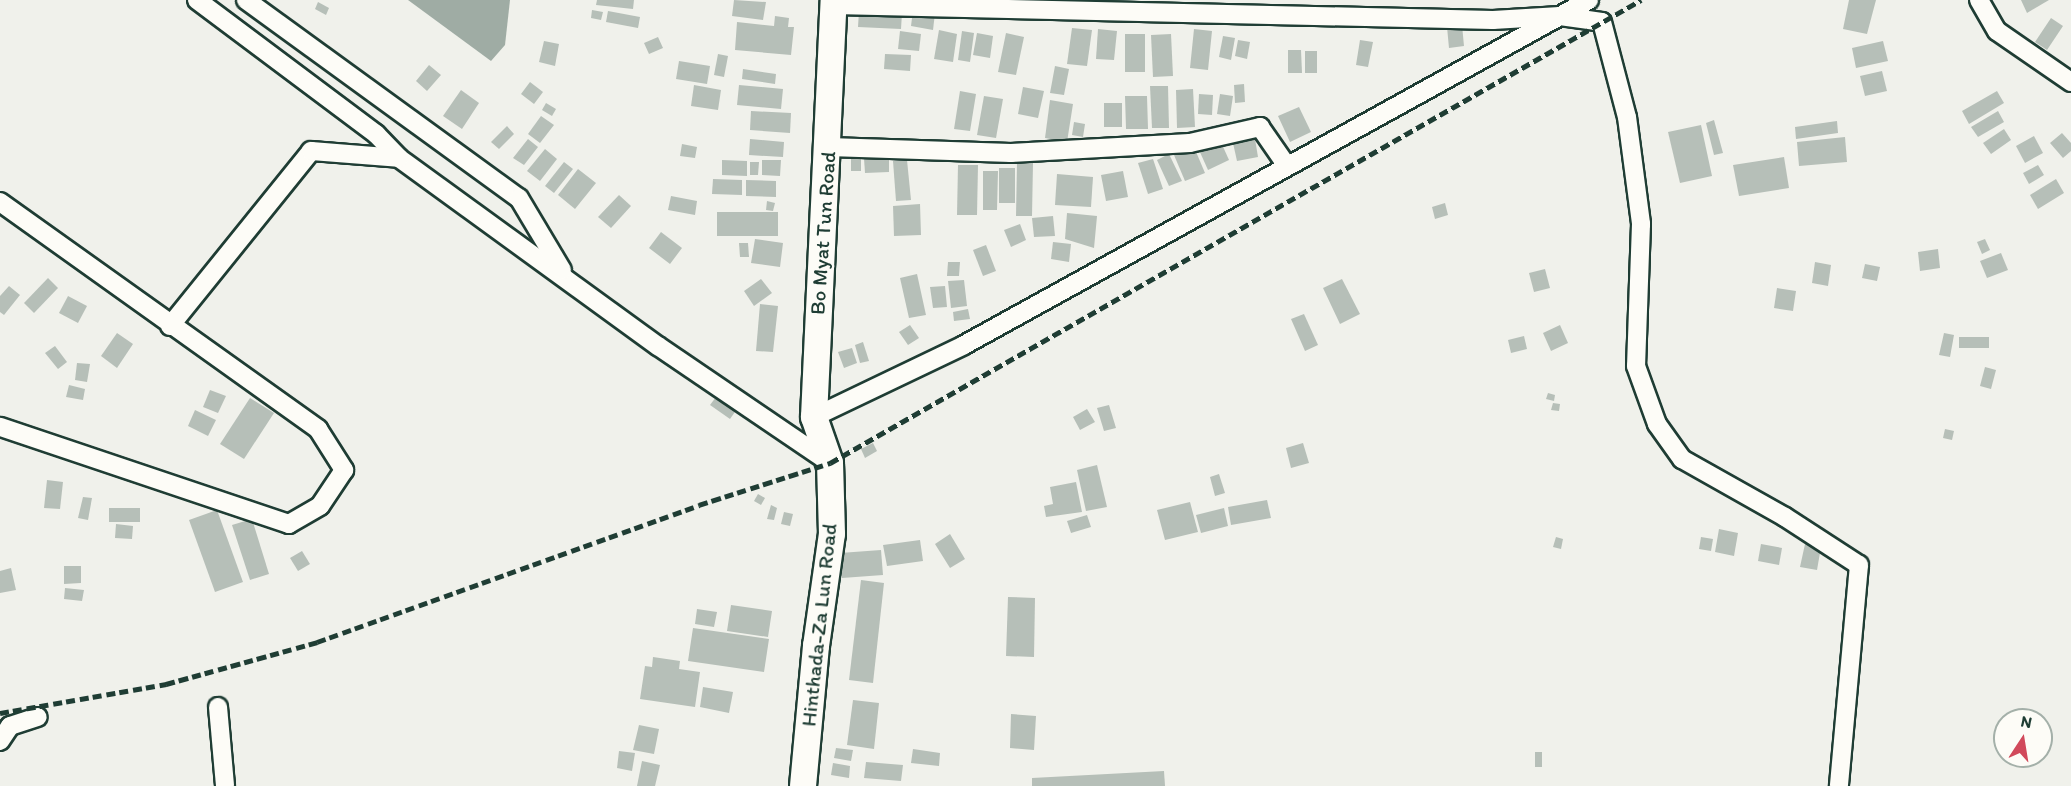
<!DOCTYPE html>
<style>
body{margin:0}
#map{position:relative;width:2071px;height:786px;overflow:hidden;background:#f0f1eb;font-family:Itim,sans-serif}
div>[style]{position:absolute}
.water>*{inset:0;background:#9faca4}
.building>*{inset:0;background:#b6bfb8}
.roads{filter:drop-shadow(2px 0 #1f3d34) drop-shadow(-2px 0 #1f3d34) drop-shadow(0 2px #1f3d34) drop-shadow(0 -2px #1f3d34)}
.street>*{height:18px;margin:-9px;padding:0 9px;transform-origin:9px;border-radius:9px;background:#fdfcf7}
.secondary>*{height:26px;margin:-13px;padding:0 13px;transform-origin:13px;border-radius:13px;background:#fdfcf7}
.rail>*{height:4.5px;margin-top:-2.25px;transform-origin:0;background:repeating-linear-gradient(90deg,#1f3d34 0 9px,transparent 0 13.5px)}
span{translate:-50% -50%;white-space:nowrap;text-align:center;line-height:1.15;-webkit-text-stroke:4.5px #fdfcf7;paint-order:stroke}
.street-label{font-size:21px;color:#1f3d34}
.north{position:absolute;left:1993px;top:708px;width:60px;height:60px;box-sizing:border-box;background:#fdfcf7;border:2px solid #a4b0a9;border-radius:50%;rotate:12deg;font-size:16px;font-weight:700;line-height:24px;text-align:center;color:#1f3d34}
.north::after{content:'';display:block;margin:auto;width:21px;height:27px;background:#d1495b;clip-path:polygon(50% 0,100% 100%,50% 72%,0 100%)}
</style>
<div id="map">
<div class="water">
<i style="clip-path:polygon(408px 0,510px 0,505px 45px,491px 61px)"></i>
</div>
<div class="building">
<i style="clip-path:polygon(597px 0,634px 0,633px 9px,596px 5px)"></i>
<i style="clip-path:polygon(734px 0,766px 2px,763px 20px,732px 16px)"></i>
<i style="clip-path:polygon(1849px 0,1876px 0,1867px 34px,1843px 29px)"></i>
<i style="clip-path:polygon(2021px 0,2049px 0,2027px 13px)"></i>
<i style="clip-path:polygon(318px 2px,329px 8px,326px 15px,315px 9px)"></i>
<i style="clip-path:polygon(592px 10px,603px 12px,601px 20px,591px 18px)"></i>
<i style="clip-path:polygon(913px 10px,935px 13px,933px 30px,911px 26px)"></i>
<i style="clip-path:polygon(608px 11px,640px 17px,638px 28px,606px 22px)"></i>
<i style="clip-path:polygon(859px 11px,902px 13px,901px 29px,858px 27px)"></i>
<i style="clip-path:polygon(775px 16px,789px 18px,788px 27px,794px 27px,791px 55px,735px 50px,737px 22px,774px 26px)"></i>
<i style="clip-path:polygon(2051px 18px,2063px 26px,2047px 50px,2035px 42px)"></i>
<i style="clip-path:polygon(1462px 25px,1464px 46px,1449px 48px,1447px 27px)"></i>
<i style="clip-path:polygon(1072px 28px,1092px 30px,1087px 66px,1067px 64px)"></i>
<i style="clip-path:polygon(1098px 29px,1117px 31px,1114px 60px,1096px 59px)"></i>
<i style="clip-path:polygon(1194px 29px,1212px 31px,1208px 70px,1190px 68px)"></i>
<i style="clip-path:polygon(939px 30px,957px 34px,953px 62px,934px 59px)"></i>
<i style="clip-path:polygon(900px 31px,921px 34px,919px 51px,898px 49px)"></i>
<i style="clip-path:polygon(962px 31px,974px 33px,970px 62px,958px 60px)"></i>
<i style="clip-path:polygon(977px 33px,993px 36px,990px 58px,973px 55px)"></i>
<i style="clip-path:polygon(1006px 33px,1024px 37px,1016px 75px,998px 72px)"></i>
<i style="clip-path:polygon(1125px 34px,1145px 34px,1145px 72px,1125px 72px)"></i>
<i style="clip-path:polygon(1171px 34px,1173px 76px,1153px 77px,1151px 35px)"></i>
<i style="clip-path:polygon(1223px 36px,1235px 38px,1231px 60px,1219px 57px)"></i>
<i style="clip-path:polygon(658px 37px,663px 48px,649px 54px,644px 43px)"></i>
<i style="clip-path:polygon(1238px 40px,1250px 42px,1247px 59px,1235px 56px)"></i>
<i style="clip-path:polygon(1360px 40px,1373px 42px,1368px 67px,1356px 65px)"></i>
<i style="clip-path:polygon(544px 41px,559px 44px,555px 66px,539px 62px)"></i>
<i style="clip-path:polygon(1883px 41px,1888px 61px,1856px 68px,1852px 48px)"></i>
<i style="clip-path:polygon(1288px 50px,1301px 50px,1302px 73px,1288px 73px)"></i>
<i style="clip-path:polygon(1305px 51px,1317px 51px,1317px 73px,1305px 73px)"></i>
<i style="clip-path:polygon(718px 54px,728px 56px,724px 77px,714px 75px)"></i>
<i style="clip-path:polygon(885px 54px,911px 55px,910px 71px,884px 69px)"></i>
<i style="clip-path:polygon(679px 61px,710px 66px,707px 84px,676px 79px)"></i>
<i style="clip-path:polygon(429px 65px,441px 75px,427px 91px,416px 81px)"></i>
<i style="clip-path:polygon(1055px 66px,1069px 69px,1064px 95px,1050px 93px)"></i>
<i style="clip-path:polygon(743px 69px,776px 74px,775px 84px,742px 79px)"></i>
<i style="clip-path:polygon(1882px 71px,1887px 91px,1865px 96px,1860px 76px)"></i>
<i style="clip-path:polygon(530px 82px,543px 92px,534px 104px,521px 94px)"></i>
<i style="clip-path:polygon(1244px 84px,1245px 102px,1235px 103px,1234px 85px)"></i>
<i style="clip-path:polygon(694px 85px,721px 90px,718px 110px,691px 106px)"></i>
<i style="clip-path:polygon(739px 85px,783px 89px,781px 109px,737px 105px)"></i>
<i style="clip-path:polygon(1150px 86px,1168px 86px,1169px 128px,1152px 128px)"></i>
<i style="clip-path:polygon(1023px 87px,1044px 91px,1038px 118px,1018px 114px)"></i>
<i style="clip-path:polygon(1193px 89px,1195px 127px,1177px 128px,1176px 90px)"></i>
<i style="clip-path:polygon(461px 90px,479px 103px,462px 129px,443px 116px)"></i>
<i style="clip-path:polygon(960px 91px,976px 94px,970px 131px,954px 129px)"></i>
<i style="clip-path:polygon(1997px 91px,2004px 103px,1969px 124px,1962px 111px)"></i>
<i style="clip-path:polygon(1199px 94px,1213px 95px,1212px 115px,1198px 114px)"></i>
<i style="clip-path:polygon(1220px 94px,1233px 96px,1230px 116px,1217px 114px)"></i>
<i style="clip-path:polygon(984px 96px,1003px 99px,996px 138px,977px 135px)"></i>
<i style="clip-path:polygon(1125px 96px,1147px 96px,1148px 129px,1126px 129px)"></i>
<i style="clip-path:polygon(1050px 100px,1073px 104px,1067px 142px,1045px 138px)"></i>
<i style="clip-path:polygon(546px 103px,556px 109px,552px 116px,542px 110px)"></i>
<i style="clip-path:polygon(1104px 103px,1122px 103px,1122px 127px,1104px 127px)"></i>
<i style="clip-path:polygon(1299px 107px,1311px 132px,1290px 142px,1278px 116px)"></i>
<i style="clip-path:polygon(751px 111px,791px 113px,790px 133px,750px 130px)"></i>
<i style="clip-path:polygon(1998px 111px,2004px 122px,1978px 137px,1971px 127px)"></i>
<i style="clip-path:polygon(541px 116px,554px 125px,540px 143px,528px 134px)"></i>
<i style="clip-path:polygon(1714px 120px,1723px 153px,1714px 155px,1706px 123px)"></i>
<i style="clip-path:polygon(1837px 121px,1838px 133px,1796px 139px,1795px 127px)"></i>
<i style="clip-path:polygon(1074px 122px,1085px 124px,1083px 137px,1072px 135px)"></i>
<i style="clip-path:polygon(1701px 125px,1712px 176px,1680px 183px,1668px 132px)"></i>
<i style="clip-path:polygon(507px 126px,514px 134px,499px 149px,491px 142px)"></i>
<i style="clip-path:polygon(2004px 129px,2011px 140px,1991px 154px,1983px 143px)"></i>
<i style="clip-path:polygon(2062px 133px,2071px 143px,2071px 151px,2063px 158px,2050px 143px)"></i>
<i style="clip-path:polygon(2034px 136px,2043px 153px,2025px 163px,2016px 146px)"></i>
<i style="clip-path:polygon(1845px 137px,1847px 162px,1799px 166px,1797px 142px)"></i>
<i style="clip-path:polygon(528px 139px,538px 147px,524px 165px,513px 158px)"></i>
<i style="clip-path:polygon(750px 139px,784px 142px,783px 157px,749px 155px)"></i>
<i style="clip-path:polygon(1255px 139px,1258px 157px,1237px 161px,1233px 143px)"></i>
<i style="clip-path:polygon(1220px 140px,1229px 160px,1208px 170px,1199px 150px)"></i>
<i style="clip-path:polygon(682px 144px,697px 147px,695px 158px,680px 156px)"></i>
<i style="clip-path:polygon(1194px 147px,1205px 173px,1185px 181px,1174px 155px)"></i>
<i style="clip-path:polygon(545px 149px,557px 159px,540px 181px,527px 171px)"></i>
<i style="clip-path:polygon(1169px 154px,1182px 181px,1169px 186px,1157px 160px)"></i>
<i style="clip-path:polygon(889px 157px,889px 172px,865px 173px,864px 158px)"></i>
<i style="clip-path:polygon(1784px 157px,1789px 188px,1739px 196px,1733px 165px)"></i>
<i style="clip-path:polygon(851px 159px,861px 159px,861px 171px,851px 171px)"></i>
<i style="clip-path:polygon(1153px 159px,1163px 189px,1148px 194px,1138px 163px)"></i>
<i style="clip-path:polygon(722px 160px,747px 161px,747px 176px,722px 175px)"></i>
<i style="clip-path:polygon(762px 160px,781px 160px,780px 176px,762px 175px)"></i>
<i style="clip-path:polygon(907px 160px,911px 200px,896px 201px,893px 161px)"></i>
<i style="clip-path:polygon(564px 162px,573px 169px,554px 193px,545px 186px)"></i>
<i style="clip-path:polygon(750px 162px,759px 162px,758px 175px,750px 175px)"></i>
<i style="clip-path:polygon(1017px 163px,1033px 163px,1032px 216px,1016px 216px)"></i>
<i style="clip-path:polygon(958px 165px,978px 165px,977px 215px,957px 215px)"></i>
<i style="clip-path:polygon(2038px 165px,2044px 175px,2029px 184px,2023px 173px)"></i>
<i style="clip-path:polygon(999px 168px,1015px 168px,1015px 203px,999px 203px)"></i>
<i style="clip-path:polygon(578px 169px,596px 183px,575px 209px,558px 195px)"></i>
<i style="clip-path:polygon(983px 171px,998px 171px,997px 210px,983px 210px)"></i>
<i style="clip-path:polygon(1123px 171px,1128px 197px,1106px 201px,1101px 175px)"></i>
<i style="clip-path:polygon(1057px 174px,1093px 177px,1091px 207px,1055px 205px)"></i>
<i style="clip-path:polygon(713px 179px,742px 180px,742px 195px,712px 194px)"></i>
<i style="clip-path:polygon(2056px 179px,2064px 193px,2038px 209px,2030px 195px)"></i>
<i style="clip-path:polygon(746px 180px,776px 181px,776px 197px,746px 196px)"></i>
<i style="clip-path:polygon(619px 195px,631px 206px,611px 228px,598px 217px)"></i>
<i style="clip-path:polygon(671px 196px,697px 201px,695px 215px,668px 210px)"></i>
<i style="clip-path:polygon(767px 201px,775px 203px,773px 211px,766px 210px)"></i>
<i style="clip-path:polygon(1445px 203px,1448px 215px,1435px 219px,1432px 207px)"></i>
<i style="clip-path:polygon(920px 204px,921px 235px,894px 236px,893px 206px)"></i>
<i style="clip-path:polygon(717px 212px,778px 212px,778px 236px,717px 236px)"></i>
<i style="clip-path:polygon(1067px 213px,1097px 216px,1094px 248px,1065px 239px)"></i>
<i style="clip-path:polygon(1053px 216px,1055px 236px,1034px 237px,1032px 218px)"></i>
<i style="clip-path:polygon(1020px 224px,1026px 240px,1011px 247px,1004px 230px)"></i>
<i style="clip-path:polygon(661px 232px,682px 248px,670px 264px,649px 248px)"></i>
<i style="clip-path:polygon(755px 239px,783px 243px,780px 267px,751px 263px)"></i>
<i style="clip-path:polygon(1985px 239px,1990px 250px,1982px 254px,1977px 242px)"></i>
<i style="clip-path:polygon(1053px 242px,1071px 244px,1069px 262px,1051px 259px)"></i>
<i style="clip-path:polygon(739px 243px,748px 243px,749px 257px,740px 257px)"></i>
<i style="clip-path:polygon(986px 245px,996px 271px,983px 276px,973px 250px)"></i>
<i style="clip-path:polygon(1938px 249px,1940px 268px,1920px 271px,1918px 252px)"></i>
<i style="clip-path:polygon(2001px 253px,2008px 270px,1987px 278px,1980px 261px)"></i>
<i style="clip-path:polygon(948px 262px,960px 262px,959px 276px,947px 276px)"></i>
<i style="clip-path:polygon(1815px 262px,1831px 265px,1828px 286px,1812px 283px)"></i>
<i style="clip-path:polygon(1865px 264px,1880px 267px,1877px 281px,1862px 278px)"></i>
<i style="clip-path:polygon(1545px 269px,1550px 288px,1534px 292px,1529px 273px)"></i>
<i style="clip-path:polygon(917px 274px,926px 315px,909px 318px,900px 278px)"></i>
<i style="clip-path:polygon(48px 278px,58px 288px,34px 313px,24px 303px)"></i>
<i style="clip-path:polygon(761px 279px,772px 293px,754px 306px,744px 291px)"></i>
<i style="clip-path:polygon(1342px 279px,1360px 314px,1340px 324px,1323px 288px)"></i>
<i style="clip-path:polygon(964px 280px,967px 306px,951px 308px,948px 281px)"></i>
<i style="clip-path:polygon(9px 286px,20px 295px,4px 315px,0 312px,0 296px)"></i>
<i style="clip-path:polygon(945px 286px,947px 307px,933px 308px,930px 287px)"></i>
<i style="clip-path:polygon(1777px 288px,1796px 291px,1793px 311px,1774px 308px)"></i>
<i style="clip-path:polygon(68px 296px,87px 306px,78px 323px,59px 313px)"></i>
<i style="clip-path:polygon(760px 304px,778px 306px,773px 352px,756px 351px)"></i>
<i style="clip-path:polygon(968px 309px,970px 319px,954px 321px,953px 312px)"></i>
<i style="clip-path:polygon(1304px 314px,1318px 345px,1305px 351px,1291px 319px)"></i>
<i style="clip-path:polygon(910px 325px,919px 338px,908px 345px,899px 332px)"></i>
<i style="clip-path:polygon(1560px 325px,1568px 343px,1551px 351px,1543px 333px)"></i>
<i style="clip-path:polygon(117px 333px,133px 344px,117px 368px,101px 356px)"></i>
<i style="clip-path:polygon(1944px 333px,1954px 335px,1950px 357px,1939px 355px)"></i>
<i style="clip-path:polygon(1524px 336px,1527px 349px,1511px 353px,1508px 340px)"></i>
<i style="clip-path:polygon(1959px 337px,1989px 337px,1989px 348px,1959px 348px)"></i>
<i style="clip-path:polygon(863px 342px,869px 361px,860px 363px,855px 345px)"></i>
<i style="clip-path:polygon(55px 346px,67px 362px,58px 369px,45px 353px)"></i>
<i style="clip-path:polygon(852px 348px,857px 363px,844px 368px,838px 352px)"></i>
<i style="clip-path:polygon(77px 363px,90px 364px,87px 382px,75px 380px)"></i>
<i style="clip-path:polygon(1985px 367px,1996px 370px,1991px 389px,1980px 386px)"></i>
<i style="clip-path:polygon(69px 385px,85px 389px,83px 400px,66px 397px)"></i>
<i style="clip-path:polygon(210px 390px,226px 396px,218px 413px,203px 407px)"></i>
<i style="clip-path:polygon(1548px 393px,1555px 395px,1554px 401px,1546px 399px)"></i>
<i style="clip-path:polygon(716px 397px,737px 409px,730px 419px,710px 405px)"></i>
<i style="clip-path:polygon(250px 398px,274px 413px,244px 459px,220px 444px)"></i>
<i style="clip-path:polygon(1553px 403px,1560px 404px,1559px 411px,1551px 410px)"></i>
<i style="clip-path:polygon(1109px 405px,1116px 428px,1104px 431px,1097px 408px)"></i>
<i style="clip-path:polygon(1087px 409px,1095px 422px,1080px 430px,1073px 417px)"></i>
<i style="clip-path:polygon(195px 410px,216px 420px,208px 436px,188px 426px)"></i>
<i style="clip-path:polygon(1945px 429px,1954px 431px,1952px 440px,1943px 438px)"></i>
<i style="clip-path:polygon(873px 443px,877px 451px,865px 458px,861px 449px)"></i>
<i style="clip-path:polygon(1303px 443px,1309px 463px,1291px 468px,1286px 448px)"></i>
<i style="clip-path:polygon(1097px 465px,1107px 507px,1086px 511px,1077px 470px)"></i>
<i style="clip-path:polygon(1219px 474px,1225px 493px,1215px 496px,1210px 477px)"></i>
<i style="clip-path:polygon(47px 480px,63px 482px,60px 509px,44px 508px)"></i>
<i style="clip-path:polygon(1076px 482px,1082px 512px,1046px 517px,1044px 506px,1053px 504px,1050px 487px)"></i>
<i style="clip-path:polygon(758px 494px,765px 498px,761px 505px,754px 501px)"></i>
<i style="clip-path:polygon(83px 497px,92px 498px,88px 520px,78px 518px)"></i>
<i style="clip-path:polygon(1267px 500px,1271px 518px,1231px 525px,1228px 507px)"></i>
<i style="clip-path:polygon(1190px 502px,1198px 532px,1165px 540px,1157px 510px)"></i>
<i style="clip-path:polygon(771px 505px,777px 508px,774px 520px,767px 519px)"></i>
<i style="clip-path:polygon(109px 508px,140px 508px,140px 522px,109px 522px)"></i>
<i style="clip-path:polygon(1224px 508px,1228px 526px,1201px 533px,1196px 515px)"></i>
<i style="clip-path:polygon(217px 510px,243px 582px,215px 592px,189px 520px)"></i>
<i style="clip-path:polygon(784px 512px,793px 514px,790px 526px,781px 524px)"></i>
<i style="clip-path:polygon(1087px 515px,1091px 527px,1071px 533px,1067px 521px)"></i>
<i style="clip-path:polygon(252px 519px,269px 574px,250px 580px,232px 525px)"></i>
<i style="clip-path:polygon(116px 524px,133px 526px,132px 539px,115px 538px)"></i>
<i style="clip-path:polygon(1719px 529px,1738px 533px,1734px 556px,1715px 552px)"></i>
<i style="clip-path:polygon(950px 534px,965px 559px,950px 568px,935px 544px)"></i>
<i style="clip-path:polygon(1556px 537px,1563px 539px,1561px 549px,1553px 547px)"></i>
<i style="clip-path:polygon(1701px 537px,1713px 539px,1711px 551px,1699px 549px)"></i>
<i style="clip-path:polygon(920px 540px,923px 561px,887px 566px,883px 545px)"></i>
<i style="clip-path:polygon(1761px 544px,1782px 548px,1779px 565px,1758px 561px)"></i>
<i style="clip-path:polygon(1805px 544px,1821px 547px,1817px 570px,1800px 567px)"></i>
<i style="clip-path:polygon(881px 550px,883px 575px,842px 578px,840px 553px)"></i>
<i style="clip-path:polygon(302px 551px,310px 564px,298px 571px,290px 558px)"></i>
<i style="clip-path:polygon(64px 566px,81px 566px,81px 583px,64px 584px)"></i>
<i style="clip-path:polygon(11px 568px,16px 590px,0 593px,0 571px)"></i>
<i style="clip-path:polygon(861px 580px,884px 583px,873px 683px,849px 680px)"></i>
<i style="clip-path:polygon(65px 588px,84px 590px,82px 601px,64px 599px)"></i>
<i style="clip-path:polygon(1008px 597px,1035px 598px,1034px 657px,1006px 656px)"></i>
<i style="clip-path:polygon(731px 605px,772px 611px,768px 637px,727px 631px)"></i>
<i style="clip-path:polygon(697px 609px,717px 612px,714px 627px,695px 624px)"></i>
<i style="clip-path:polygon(693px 628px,769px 639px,764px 672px,688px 661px)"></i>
<i style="clip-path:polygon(653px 657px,680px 661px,679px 669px,700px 672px,695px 707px,640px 699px,645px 666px,652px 667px)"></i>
<i style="clip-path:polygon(703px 687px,733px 692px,729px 713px,700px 707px)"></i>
<i style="clip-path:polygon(853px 700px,879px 703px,874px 749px,847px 745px)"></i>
<i style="clip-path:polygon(1011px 714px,1036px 716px,1034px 750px,1010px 748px)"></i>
<i style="clip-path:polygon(639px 725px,659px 729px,654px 754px,633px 750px)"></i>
<i style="clip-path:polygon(836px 748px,853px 750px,851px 761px,834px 758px)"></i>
<i style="clip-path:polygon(913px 749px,940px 753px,939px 766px,911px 763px)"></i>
<i style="clip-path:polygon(619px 751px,635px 753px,632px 771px,617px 768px)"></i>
<i style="clip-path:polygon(1535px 752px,1542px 752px,1542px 767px,1535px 767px)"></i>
<i style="clip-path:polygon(642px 761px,660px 765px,655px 786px,637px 786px)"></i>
<i style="clip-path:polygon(866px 762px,903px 765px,901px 781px,864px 778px)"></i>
<i style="clip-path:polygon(833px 763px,850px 766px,849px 778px,831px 775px)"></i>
<i style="clip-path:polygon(1164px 771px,1165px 786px,1032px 786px,1032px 778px)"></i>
</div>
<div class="roads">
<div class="street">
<i style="left:197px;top:0;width:224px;rotate:36.8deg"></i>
<i style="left:376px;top:134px;width:33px;rotate:46deg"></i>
<i style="left:399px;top:158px;width:320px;rotate:36deg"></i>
<i style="left:658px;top:346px;width:208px;rotate:34.2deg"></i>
<i style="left:246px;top:0;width:337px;rotate:36deg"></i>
<i style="left:519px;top:198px;width:84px;rotate:59.2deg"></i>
<i style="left:1979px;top:0;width:36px;rotate:60deg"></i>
<i style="left:1997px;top:31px;width:90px;rotate:34.6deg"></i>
<i style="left:834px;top:5px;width:659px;rotate:1.3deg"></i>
<i style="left:1493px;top:20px;width:67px;rotate:-3.4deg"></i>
<i style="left:1560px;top:16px;width:42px;rotate:8.1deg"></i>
<i style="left:1602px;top:22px;width:98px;rotate:75.3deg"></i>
<i style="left:1627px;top:117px;width:108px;rotate:82.5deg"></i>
<i style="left:1641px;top:224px;width:142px;rotate:92deg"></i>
<i style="left:1636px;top:366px;width:62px;rotate:70.1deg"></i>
<i style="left:1657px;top:424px;width:43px;rotate:54.5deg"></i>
<i style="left:1682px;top:459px;width:118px;rotate:29.4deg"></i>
<i style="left:1785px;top:517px;width:88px;rotate:33deg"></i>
<i style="left:1859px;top:565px;width:222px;rotate:95.2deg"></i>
<i style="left:829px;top:147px;width:182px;rotate:1.9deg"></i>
<i style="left:1011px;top:153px;width:179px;rotate:-3.2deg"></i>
<i style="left:1190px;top:143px;width:72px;rotate:-12.9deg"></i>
<i style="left:1260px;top:127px;width:47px;rotate:55.3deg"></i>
<i style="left:0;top:202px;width:391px;rotate:35.5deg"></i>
<i style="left:318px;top:429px;width:49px;rotate:57.6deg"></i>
<i style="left:344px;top:470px;width:43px;rotate:123.7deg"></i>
<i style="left:320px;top:506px;width:36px;rotate:150deg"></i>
<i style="left:289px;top:524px;width:305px;rotate:-161.4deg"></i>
<i style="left:170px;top:326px;width:225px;rotate:-51.1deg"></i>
<i style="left:311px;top:151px;width:88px;rotate:4.5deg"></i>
<i style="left:814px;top:417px;width:166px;rotate:-25.6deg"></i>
<i style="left:964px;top:345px;width:714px;rotate:-28.9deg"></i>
<i style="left:218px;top:707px;width:79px;rotate:84.9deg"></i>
<i style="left:0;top:741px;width:18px;rotate:-56deg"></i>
<i style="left:10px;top:726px;width:29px;rotate:-18deg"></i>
</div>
<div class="secondary">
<i style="left:803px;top:786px;width:141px;rotate:-84.7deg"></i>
<i style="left:816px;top:646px;width:113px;rotate:-81.9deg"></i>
<i style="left:832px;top:534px;width:71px;rotate:-91.6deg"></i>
<i style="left:830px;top:463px;width:49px;rotate:-109.2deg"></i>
<i style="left:814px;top:417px;width:417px;rotate:-87.3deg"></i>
</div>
</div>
<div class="rail">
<i style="left:0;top:713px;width:169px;rotate:-9.9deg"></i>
<i style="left:166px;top:684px;width:157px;rotate:-15.5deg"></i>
<i style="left:317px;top:642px;width:406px;rotate:-19.7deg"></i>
<i style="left:699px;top:505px;width:138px;rotate:-17.8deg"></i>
<i style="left:830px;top:463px;width:934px;rotate:-29.72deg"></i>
</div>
<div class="street-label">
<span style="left:823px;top:233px;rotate:-86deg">Bo Myat Tun Road</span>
<span style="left:819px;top:625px;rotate:-84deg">Hinthada-Za Lun Road</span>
</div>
<div class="north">N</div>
</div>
